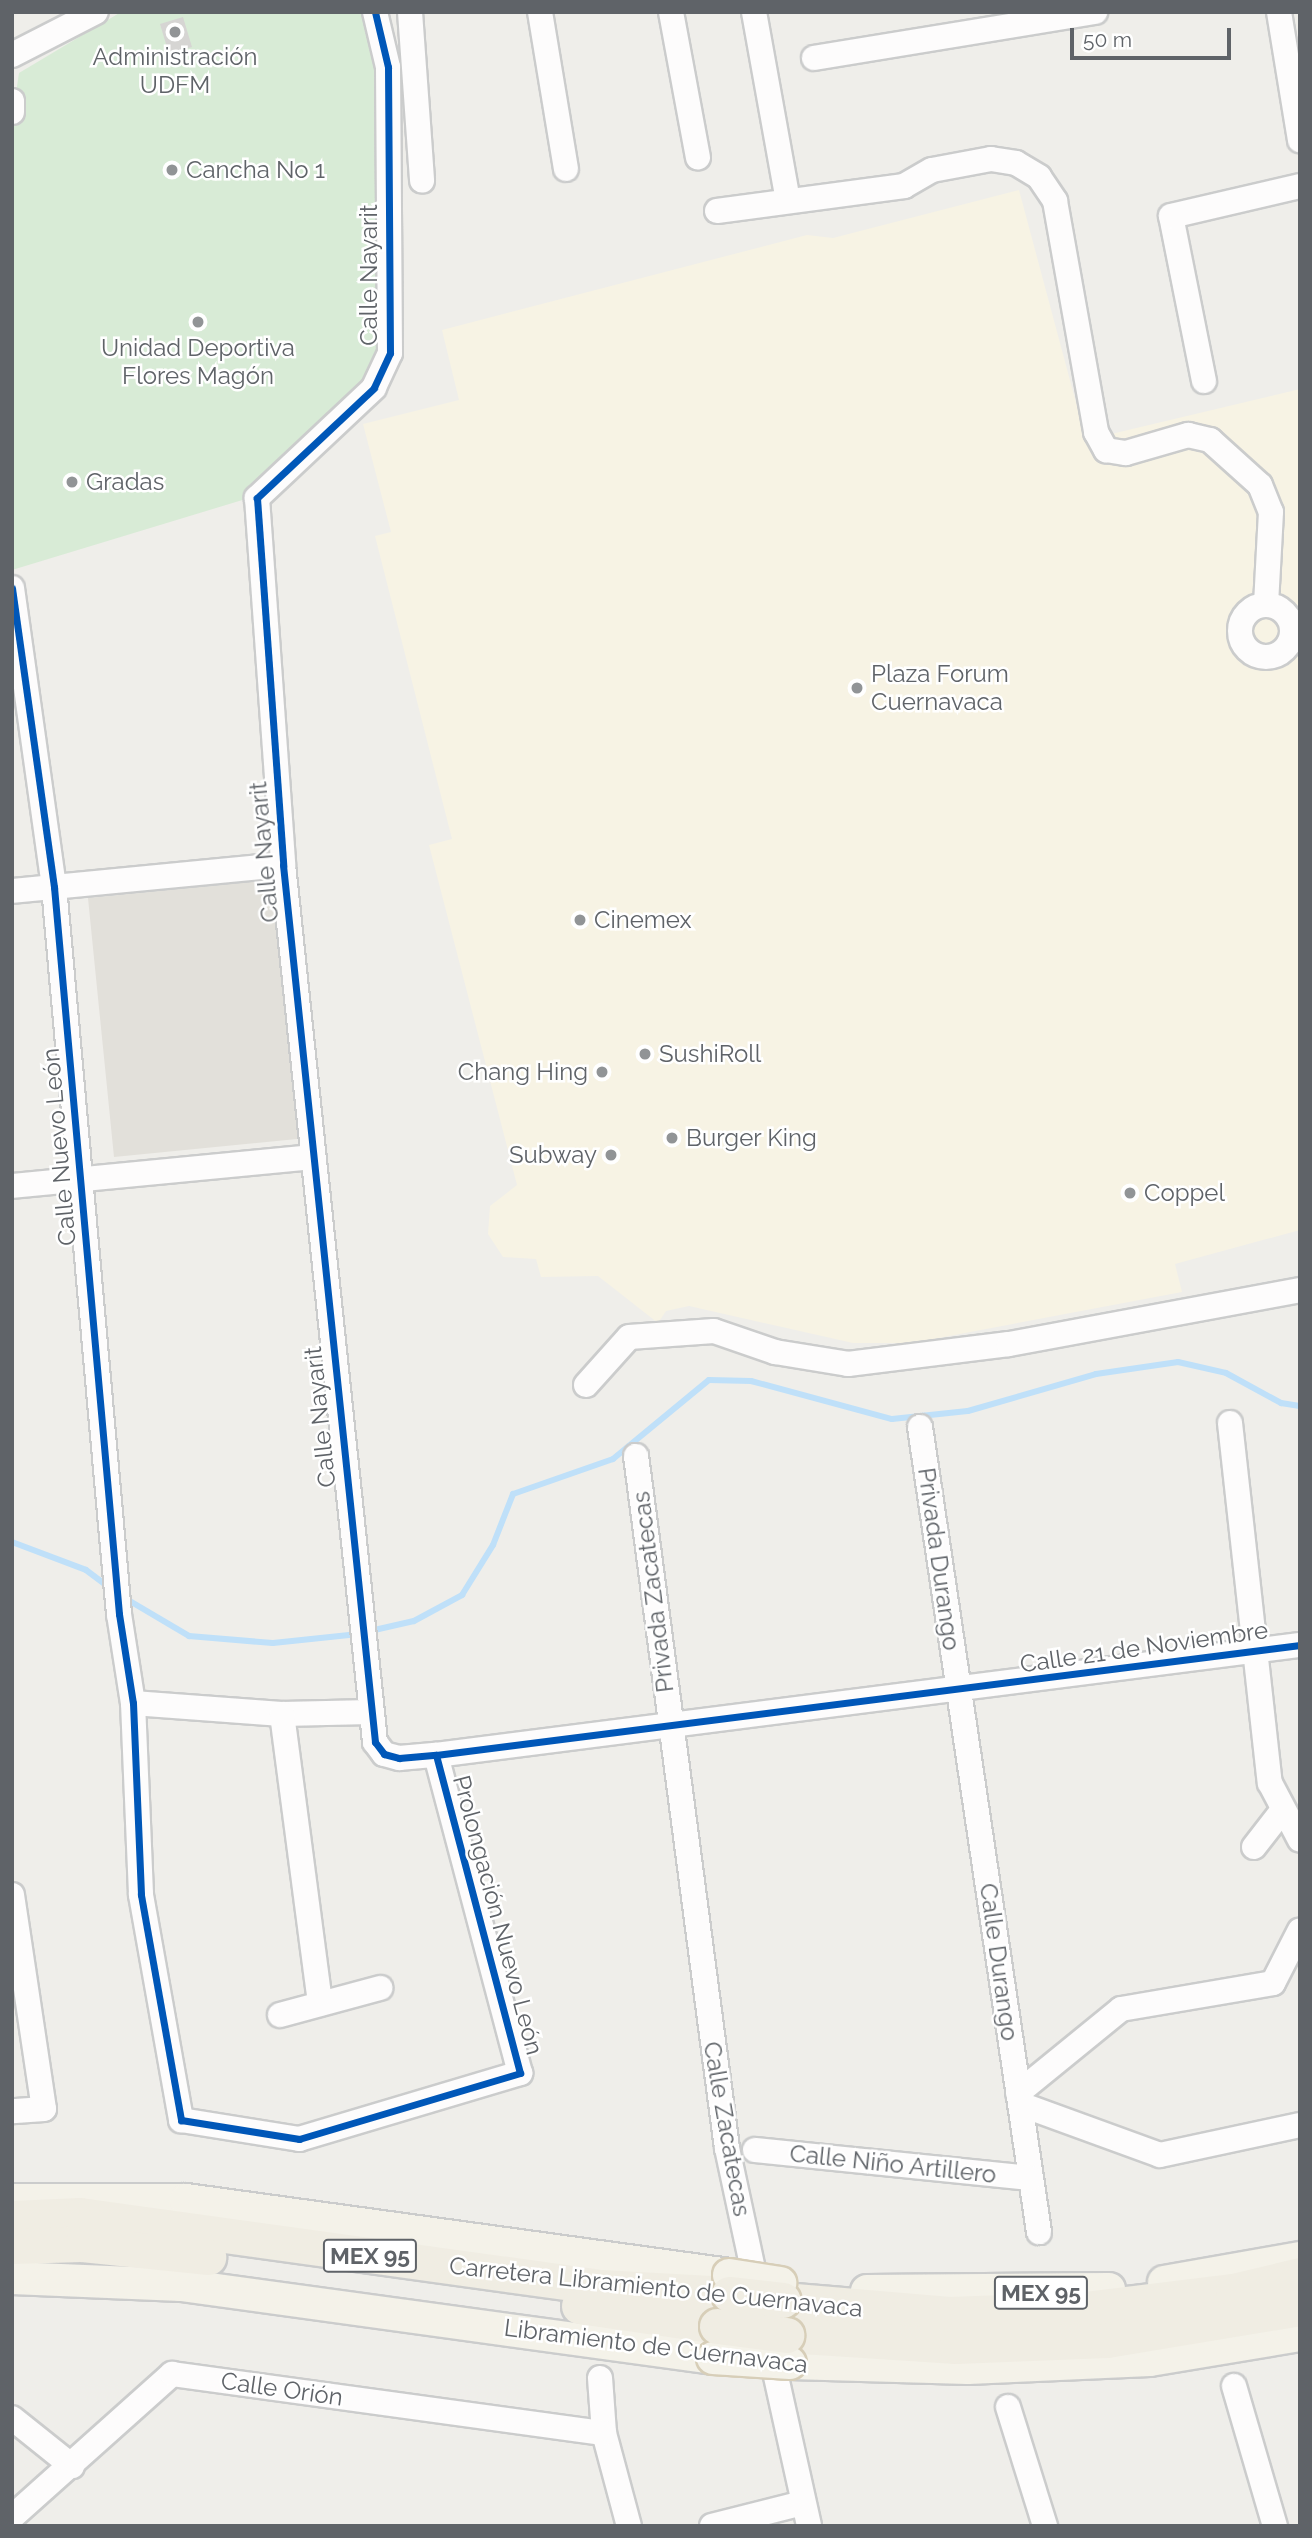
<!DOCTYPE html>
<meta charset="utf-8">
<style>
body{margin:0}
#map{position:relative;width:1312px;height:2538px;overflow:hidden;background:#efeeea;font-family:Raleway,sans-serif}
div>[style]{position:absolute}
.commercial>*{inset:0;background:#f7f3e4}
.education>*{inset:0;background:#e2e0da}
.green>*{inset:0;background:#d8ebd6}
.stream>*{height:6px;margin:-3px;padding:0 3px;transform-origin:3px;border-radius:3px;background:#bfe0f9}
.building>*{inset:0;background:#d6d5d3}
.roads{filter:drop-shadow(2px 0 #cbcccc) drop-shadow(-2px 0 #cbcccc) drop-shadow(0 2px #cbcccc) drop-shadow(0 -2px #cbcccc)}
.minor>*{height:24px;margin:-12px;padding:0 12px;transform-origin:12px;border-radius:12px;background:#fdfcfc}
.minor>.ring{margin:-12px;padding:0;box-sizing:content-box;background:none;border:24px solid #fdfcfc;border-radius:50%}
.major>*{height:32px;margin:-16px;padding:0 16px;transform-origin:16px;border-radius:16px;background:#f4f2e9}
.highway>*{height:35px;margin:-17.5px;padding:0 17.5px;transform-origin:17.5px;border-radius:17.5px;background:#f0ede3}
.bridges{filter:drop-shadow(2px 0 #d7ceb8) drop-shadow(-2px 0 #d7ceb8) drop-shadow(0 2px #d7ceb8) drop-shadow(0 -2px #d7ceb8)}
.major-bridge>*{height:32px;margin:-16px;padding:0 16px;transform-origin:16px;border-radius:16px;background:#f4f2e9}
.highway-bridge>*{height:35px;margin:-17.5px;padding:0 17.5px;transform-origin:17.5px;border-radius:17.5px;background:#f0ede3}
.cycleway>*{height:7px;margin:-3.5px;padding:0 3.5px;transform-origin:3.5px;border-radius:3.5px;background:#0057b8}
.dots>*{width:19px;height:19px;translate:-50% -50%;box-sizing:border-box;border:4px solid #fff;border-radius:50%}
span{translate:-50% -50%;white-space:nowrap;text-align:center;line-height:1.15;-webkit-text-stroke:5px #fff;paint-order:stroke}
.shield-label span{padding:2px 5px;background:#fff;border:2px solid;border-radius:5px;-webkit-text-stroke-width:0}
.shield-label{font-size:23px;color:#5f6368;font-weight:700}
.poi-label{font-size:24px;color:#5f6368}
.left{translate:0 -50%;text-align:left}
.right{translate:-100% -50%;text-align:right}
.street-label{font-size:24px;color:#5f6368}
.frame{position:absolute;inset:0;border:14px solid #5f6368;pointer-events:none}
.scale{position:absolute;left:1070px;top:28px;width:161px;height:32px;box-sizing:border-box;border:4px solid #5f6368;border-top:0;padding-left:9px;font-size:21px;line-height:24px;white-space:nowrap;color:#5f6368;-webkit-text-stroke:5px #fff;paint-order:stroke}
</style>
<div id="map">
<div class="commercial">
<i style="clip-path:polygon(1019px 190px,1086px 440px,1300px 389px,1300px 1230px,1175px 1264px,1182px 1292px,912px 1343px,853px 1343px,689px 1306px,666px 1311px,658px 1323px,598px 1276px,541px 1277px,536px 1259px,503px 1257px,488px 1234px,490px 1206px,517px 1185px,429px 845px,452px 839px,375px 536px,391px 532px,363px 424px,459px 400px,442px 330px,807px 235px,833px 238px)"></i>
</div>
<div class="education">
<i style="clip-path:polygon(281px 879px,307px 1138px,114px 1157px,88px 898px)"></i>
</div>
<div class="green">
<i style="clip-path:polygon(121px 12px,365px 12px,383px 39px,384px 355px,372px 382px,249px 498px,12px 570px,12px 120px,19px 73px)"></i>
</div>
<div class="stream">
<i style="left:12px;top:1542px;width:79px;rotate:20.7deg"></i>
<i style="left:86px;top:1570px;width:31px;rotate:37deg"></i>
<i style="left:123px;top:1597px;width:77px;rotate:30.6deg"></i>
<i style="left:189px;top:1636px;width:84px;rotate:4.8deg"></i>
<i style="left:273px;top:1643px;width:86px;rotate:-6deg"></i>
<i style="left:370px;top:1631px;width:45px;rotate:-12.8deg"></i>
<i style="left:414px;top:1621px;width:55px;rotate:-28.4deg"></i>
<i style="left:462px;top:1595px;width:59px;rotate:-58.2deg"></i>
<i style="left:493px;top:1545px;width:55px;rotate:-68.6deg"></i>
<i style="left:513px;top:1494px;width:106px;rotate:-19.3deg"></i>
<i style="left:613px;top:1459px;width:124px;rotate:-39.5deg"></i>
<i style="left:709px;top:1380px;width:42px;rotate:1.4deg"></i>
<i style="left:751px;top:1381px;width:146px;rotate:15.1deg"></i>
<i style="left:892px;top:1419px;width:76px;rotate:-6deg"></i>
<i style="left:968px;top:1411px;width:133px;rotate:-16.1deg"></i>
<i style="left:1096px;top:1374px;width:83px;rotate:-8.3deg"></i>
<i style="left:1178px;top:1362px;width:49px;rotate:12.9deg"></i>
<i style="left:1226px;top:1373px;width:63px;rotate:28.6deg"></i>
<i style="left:1281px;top:1403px;width:19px;rotate:9deg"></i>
</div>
<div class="building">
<i style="clip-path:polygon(183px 17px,192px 47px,169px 54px,160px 24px)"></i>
</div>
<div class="roads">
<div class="minor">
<i style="left:375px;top:12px;width:57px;rotate:76.7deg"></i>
<i style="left:388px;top:67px;width:286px;rotate:89.6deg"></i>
<i style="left:390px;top:353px;width:38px;rotate:115deg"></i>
<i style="left:374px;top:388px;width:161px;rotate:136.8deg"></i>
<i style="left:257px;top:498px;width:368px;rotate:85.9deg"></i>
<i style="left:283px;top:865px;width:882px;rotate:84.01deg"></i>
<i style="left:375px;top:1742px;width:15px;rotate:53deg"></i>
<i style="left:384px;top:1754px;width:16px;rotate:15deg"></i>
<i style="left:399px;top:1758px;width:37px;rotate:-5deg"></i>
<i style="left:436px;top:1755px;width:871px;rotate:-7.26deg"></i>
<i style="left:410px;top:12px;width:169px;rotate:85.9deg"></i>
<i style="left:540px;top:12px;width:159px;rotate:80.6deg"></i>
<i style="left:671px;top:12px;width:148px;rotate:79.5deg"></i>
<i style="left:754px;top:12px;width:192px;rotate:79.8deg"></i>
<i style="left:1279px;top:12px;width:130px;rotate:80.7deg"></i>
<i style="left:12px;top:55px;width:94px;rotate:-27.1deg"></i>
<i style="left:814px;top:58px;width:285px;rotate:-9.3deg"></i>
<i style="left:12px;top:101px;width:11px;rotate:90deg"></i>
<i style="left:717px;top:211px;width:189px;rotate:-7.6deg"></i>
<i style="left:904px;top:186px;width:32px;rotate:-30deg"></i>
<i style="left:932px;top:170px;width:60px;rotate:-10.6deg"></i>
<i style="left:991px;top:159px;width:25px;rotate:9deg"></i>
<i style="left:1016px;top:163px;width:27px;rotate:31deg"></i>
<i style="left:1039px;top:177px;width:29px;rotate:56deg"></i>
<i style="left:1055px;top:201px;width:235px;rotate:79.9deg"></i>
<i style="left:1096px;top:432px;width:21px;rotate:61deg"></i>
<i style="left:1106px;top:450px;width:20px;rotate:9deg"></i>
<i style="left:1126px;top:453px;width:65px;rotate:-16.2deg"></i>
<i style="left:1188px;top:435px;width:23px;rotate:13deg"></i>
<i style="left:1210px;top:440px;width:67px;rotate:42deg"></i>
<i style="left:1260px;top:485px;width:29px;rotate:68deg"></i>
<i style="left:1271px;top:512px;width:93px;rotate:93.1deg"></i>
<i style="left:1204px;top:381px;width:168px;rotate:-101.3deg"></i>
<i style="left:1171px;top:216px;width:132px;rotate:-13.1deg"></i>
<i style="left:12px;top:588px;width:302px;rotate:82deg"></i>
<i style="left:54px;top:887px;width:730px;rotate:84.89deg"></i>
<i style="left:119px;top:1614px;width:90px;rotate:81.1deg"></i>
<i style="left:133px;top:1703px;width:192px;rotate:87.6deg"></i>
<i style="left:141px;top:1895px;width:229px;rotate:79.9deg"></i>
<i style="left:181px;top:2120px;width:120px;rotate:9.1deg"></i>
<i style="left:299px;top:2139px;width:231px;rotate:-16.6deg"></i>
<i style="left:520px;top:2073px;width:329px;rotate:-104.8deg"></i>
<i class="ring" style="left:1240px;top:605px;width:28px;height:28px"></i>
<i style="left:12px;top:891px;width:272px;rotate:-5.5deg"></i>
<i style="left:12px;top:1186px;width:301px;rotate:-5.5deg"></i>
<i style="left:586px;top:1385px;width:64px;rotate:-48.1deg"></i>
<i style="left:629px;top:1337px;width:85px;rotate:-4deg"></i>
<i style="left:714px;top:1331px;width:65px;rotate:19deg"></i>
<i style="left:775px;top:1352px;width:74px;rotate:9.3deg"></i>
<i style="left:848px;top:1364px;width:162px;rotate:-7.1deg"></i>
<i style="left:1009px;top:1344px;width:296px;rotate:-10.5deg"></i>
<i style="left:1230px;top:1423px;width:362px;rotate:83.7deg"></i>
<i style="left:1270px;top:1783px;width:64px;rotate:62.2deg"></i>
<i style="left:920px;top:1427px;width:814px;rotate:81.59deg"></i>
<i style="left:636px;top:1456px;width:698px;rotate:82.51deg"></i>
<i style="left:727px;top:2148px;width:148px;rotate:77.9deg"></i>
<i style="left:133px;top:1703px;width:149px;rotate:4.2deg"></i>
<i style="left:282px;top:1714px;width:89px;rotate:-1.3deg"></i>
<i style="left:282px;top:1714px;width:292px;rotate:82.5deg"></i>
<i style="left:1254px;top:1847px;width:46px;rotate:-52.1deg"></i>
<i style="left:12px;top:1895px;width:216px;rotate:81.5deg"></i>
<i style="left:44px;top:2109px;width:32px;rotate:176deg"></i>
<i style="left:280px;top:2015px;width:104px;rotate:-15.1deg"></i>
<i style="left:1018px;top:2093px;width:133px;rotate:-39.2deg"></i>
<i style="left:1121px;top:2009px;width:154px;rotate:-9.7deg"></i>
<i style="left:1273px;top:1983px;width:59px;rotate:-63deg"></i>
<i style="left:1020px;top:2104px;width:149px;rotate:20deg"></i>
<i style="left:1160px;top:2155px;width:143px;rotate:-12.1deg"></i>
<i style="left:755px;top:2150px;width:277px;rotate:5.8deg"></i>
<i style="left:769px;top:2345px;width:185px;rotate:77.5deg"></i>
<i style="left:600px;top:2378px;width:55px;rotate:85.8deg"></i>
<i style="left:604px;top:2433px;width:96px;rotate:75deg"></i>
<i style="left:1234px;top:2386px;width:146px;rotate:73.7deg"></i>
<i style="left:1008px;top:2407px;width:125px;rotate:72.7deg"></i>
<i style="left:12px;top:2418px;width:77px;rotate:38.7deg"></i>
<i style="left:12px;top:2517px;width:215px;rotate:-41.8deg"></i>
<i style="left:172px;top:2374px;width:436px;rotate:7.8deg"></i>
<i style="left:712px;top:2526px;width:93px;rotate:-14.3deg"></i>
</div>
<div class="major">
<i style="left:12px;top:2200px;width:174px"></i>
<i style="left:186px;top:2200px;width:548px;rotate:7.86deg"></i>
<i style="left:12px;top:2278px;width:169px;rotate:2.4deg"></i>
<i style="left:181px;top:2285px;width:537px;rotate:7.81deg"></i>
<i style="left:1164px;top:2282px;width:138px;rotate:-10deg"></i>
<i style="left:867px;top:2291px;width:242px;rotate:-0.5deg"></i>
<i style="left:790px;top:2363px;width:178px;rotate:1.6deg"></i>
<i style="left:968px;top:2368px;width:182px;rotate:-2.5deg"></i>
<i style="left:1150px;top:2360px;width:152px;rotate:-9.5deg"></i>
</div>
<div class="highway">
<i style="left:12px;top:2218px;width:68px;rotate:-2.5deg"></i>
<i style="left:80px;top:2215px;width:526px;rotate:7.87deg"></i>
<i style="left:601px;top:2287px;width:128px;rotate:3.1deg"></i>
<i style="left:12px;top:2246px;width:70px;rotate:-1.6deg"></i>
<i style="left:82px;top:2244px;width:127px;rotate:5.9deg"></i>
<i style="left:783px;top:2300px;width:167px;rotate:4.8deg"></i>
<i style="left:949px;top:2314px;width:135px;rotate:-2.1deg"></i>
<i style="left:1084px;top:2309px;width:150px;rotate:-6.9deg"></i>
<i style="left:1233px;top:2291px;width:69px;rotate:-13.4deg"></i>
<i style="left:579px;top:2306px;width:139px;rotate:8.2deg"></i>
<i style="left:786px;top:2335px;width:170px;rotate:3.7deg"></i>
<i style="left:956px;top:2346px;width:151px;rotate:-2.3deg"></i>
<i style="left:1107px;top:2340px;width:196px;rotate:-9.4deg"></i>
</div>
</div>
<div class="bridges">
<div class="major-bridge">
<i style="left:729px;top:2275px;width:52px;rotate:8.9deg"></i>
<i style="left:713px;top:2358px;width:77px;rotate:3.7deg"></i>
</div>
<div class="highway-bridge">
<i style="left:729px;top:2294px;width:54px;rotate:6.3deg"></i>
<i style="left:717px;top:2326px;width:70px;rotate:7.4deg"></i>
</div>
</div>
<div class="cycleway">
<i style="left:375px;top:12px;width:57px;rotate:76.7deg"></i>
<i style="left:388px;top:67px;width:286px;rotate:89.6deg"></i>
<i style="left:390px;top:353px;width:38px;rotate:115deg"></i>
<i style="left:374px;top:388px;width:161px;rotate:136.8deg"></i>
<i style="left:257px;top:498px;width:368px;rotate:85.9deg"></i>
<i style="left:283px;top:865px;width:882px;rotate:84.01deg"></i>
<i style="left:375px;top:1742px;width:15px;rotate:53deg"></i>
<i style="left:384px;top:1754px;width:16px;rotate:15deg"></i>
<i style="left:399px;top:1758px;width:37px;rotate:-5deg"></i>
<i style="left:436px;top:1755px;width:871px;rotate:-7.26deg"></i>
<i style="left:12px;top:588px;width:302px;rotate:82deg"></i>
<i style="left:54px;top:887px;width:730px;rotate:84.89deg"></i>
<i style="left:119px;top:1614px;width:90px;rotate:81.1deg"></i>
<i style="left:133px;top:1703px;width:192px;rotate:87.6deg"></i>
<i style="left:141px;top:1895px;width:229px;rotate:79.9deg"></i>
<i style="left:181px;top:2120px;width:120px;rotate:9.1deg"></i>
<i style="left:299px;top:2139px;width:231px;rotate:-16.6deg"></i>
<i style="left:520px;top:2073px;width:329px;rotate:-104.8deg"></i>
</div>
<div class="dots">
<i style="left:175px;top:32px;background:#919496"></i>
<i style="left:172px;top:170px;background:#919496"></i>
<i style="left:198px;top:322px;background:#919496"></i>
<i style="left:72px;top:482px;background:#919496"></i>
<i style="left:857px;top:688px;background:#919496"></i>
<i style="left:580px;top:920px;background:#919496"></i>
<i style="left:645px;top:1054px;background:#919496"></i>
<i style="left:602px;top:1072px;background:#919496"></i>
<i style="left:672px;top:1138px;background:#919496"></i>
<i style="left:611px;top:1155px;background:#919496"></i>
<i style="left:1130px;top:1193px;background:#919496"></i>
</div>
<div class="shield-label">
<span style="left:370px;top:2256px">MEX 95</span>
<span style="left:1041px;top:2293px">MEX 95</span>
</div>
<div class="poi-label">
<span style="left:175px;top:71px">Administración<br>UDFM</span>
<span class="left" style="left:186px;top:170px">Cancha No 1</span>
<span style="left:198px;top:362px">Unidad Deportiva<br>Flores Magón</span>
<span class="left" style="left:86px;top:482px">Gradas</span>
<span class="left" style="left:871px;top:688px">Plaza Forum<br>Cuernavaca</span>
<span class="left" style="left:594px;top:920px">Cinemex</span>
<span class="left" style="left:659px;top:1054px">SushiRoll</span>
<span class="right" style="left:588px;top:1072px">Chang Hing</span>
<span class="left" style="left:686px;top:1138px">Burger King</span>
<span class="right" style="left:597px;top:1155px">Subway</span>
<span class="left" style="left:1144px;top:1193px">Coppel</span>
</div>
<div class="street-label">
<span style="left:369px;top:275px;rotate:-90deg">Calle Nayarit</span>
<span style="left:264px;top:852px;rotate:-95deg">Calle Nayarit</span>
<span style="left:59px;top:1147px;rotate:-95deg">Calle Nuevo León</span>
<span style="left:320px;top:1417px;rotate:-96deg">Calle Nayarit</span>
<span style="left:939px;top:1559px;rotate:82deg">Privada Durango</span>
<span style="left:653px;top:1592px;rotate:-97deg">Privada Zacatecas</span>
<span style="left:1144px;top:1647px;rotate:-8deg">Calle 21 de Noviembre</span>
<span style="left:498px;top:1915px;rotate:75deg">Prolongación Nuevo León</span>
<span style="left:999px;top:1962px;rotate:82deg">Calle Durango</span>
<span style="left:727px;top:2129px;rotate:80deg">Calle Zacatecas</span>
<span style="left:893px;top:2164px;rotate:6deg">Calle Niño Artillero</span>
<span style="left:656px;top:2287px;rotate:6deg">Carretera Libramiento de Cuernavaca</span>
<span style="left:656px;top:2346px;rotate:7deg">Libramiento de Cuernavaca</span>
<span style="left:282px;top:2389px;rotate:8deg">Calle Orión</span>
</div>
<div class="frame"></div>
<div class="scale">50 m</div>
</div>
